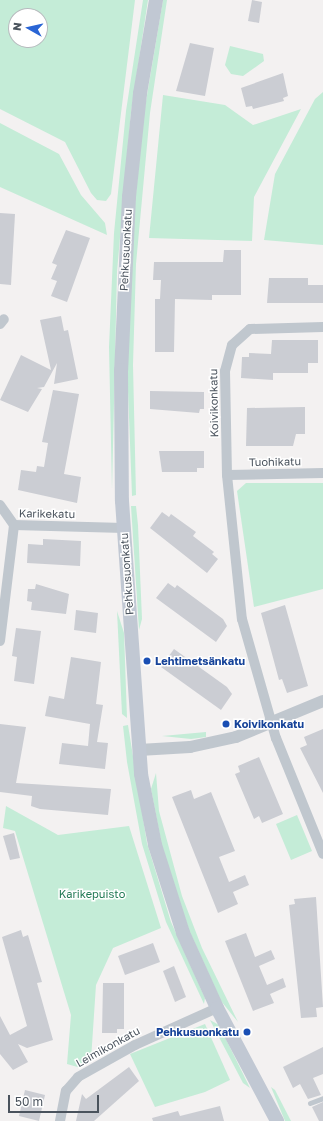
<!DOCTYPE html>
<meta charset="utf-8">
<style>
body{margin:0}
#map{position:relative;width:323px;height:1121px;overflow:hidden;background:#f3f1f1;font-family:"Golos Text",sans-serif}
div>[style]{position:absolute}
.green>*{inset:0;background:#c4ecd7}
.building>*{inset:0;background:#cbcdd3}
.service>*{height:5px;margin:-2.5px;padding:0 2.5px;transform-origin:2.5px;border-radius:2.5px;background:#c0c7ce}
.minor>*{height:10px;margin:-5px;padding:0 5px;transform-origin:5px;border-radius:5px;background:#c0c7ce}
.tertiary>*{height:12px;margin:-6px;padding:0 6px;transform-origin:6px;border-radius:6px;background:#c0c7ce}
.secondary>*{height:14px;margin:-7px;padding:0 7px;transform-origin:7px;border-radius:7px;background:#c1c8d3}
.dots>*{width:11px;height:11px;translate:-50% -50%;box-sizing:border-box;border:2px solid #fff;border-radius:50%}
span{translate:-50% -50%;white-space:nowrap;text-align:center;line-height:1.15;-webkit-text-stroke:3px #fff;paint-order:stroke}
.street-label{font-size:11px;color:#4a535d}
.transit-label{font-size:11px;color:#164399;font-weight:700}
.left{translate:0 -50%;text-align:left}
.right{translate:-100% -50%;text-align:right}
.park-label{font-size:11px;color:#207954}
.north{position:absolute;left:8px;top:8px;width:40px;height:40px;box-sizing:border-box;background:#fff;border:1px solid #b7babe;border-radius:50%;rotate:278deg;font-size:11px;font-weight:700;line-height:16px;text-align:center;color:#4a535d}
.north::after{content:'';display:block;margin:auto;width:14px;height:18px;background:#2a65d5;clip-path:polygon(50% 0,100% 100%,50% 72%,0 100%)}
.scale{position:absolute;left:8px;top:1095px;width:91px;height:18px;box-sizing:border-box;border:2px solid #4a535d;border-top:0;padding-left:5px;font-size:12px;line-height:14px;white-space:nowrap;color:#4a535d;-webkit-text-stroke:3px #fff;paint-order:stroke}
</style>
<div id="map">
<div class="green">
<i style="clip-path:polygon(evenodd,0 0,135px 0,111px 194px,106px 201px,97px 200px,91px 193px,65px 142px,0 109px,0 0,16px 16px,40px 16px,40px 40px,16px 40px,16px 16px)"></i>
<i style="clip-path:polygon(143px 0,148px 0,131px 112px,117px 272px,112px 490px,109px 347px,114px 233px,126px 111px)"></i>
<i style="clip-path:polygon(163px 0,167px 0,150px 113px,136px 264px,133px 365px,136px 495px,132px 496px,127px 364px,134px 213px,144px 113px)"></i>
<i style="clip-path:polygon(230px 46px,263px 54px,264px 61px,243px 76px,231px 74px,225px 65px)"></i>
<i style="clip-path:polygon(323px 92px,323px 245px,264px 240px,275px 174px,315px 99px)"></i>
<i style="clip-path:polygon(163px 95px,225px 105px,253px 125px,301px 109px,254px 197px,252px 241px,149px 238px)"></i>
<i style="clip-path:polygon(0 123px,59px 154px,81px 195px,105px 223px,107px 235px,0 187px)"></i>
<i style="clip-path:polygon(246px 483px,323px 483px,323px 589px,254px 607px,237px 491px)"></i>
<i style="clip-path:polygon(131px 506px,136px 506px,138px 525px,142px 619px,139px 630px)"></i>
<i style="clip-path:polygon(117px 611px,124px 633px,127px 718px,122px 714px)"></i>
<i style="clip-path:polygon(128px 725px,147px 843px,171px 922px,205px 998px,204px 1004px,166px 922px,142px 844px,127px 762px,123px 726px)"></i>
<i style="clip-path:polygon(206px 732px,206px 737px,191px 739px,162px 736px)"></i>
<i style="clip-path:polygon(156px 773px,159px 811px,182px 896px,202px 948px,238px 1022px,221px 1001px,189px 930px,162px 846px,151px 789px)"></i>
<i style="clip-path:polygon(6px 806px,58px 835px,129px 826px,161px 928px,113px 948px,96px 985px,91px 1060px,81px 1068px,67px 1064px,71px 1015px,15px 831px,3px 828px)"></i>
<i style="clip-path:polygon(297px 815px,312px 851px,291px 860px,276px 824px)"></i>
<i style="clip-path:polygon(210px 1020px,219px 1025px,250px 1088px,243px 1083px)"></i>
<i style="clip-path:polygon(205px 1024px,230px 1080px,205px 1092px,155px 1107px,130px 1054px)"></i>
<i style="clip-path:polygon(271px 1087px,275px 1090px,291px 1121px,285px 1121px)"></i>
</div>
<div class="building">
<i style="clip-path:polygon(252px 0,262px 2px,259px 23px,248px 21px)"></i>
<i style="clip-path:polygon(190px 43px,214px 48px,205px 96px,176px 91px)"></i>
<i style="clip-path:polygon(283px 73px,288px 96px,283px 98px,284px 101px,253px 109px,252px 106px,246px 107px,241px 88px)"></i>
<i style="clip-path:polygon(0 213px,15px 214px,11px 285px,0 284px)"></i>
<i style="clip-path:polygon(66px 230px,90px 238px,67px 302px,51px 296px,57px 281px,51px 279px,57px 265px,52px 263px)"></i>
<i style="clip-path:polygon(224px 250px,241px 250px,241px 295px,212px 295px,212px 300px,175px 299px,174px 352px,155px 352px,155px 299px,160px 299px,161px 280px,153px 280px,154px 262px,223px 262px)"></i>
<i style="clip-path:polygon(269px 278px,308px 278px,308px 285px,323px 285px,323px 303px,267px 303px)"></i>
<i style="clip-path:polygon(61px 316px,64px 331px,68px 330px,78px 379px,54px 384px,57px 363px,44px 387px,37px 388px,42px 389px,28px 412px,0 400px,21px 355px,51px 370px,40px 320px)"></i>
<i style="clip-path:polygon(272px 340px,318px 340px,318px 363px,308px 363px,308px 373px,273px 373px,273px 380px,241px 378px,242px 357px,249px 357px,249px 353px,271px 354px)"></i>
<i style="clip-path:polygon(53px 390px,79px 394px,64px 474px,81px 477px,77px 503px,18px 490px,21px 470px,36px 472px,37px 466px,44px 467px,48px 443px,42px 442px)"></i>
<i style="clip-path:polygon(150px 391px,204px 392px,204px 409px,200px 409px,199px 413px,150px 409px)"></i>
<i style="clip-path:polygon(305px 407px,305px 434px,296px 434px,293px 446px,246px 446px,247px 408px)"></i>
<i style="clip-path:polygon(159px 451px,204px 451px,204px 468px,197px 468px,197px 472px,162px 472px)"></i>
<i style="clip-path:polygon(162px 512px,169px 517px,171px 514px,196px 532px,193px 536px,214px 552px,212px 554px,218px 559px,207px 573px,150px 528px)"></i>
<i style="clip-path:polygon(43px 539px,81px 541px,80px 566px,27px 563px,28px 544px,43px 545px)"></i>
<i style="clip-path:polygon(168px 583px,175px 588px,177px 585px,223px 619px,227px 626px,216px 642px,156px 598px)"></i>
<i style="clip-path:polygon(36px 584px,69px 594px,66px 614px,31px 610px,32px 602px,27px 601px,28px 589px,35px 589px)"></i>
<i style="clip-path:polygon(285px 605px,308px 686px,287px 693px,282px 679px,279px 680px,261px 613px)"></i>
<i style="clip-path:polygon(76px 610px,98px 613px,96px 633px,74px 630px)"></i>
<i style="clip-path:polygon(16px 628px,41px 631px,34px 684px,14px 681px,17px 657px,12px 656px)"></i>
<i style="clip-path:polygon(174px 649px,227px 687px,232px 694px,221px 710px,161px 667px)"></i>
<i style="clip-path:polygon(71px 657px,101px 662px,96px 704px,103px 705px,97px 742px,108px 743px,105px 769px,59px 764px,62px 743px,88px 746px,90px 724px,45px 716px,49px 696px,64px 699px)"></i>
<i style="clip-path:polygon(0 724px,26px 727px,16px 783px,111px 789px,108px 815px,40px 809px,31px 806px,32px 796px,0 792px)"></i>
<i style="clip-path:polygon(323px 729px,323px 793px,300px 748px,307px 745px,304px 737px)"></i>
<i style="clip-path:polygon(259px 757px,283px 814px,262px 823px,259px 816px,254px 819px,235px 774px,240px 772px,238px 766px)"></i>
<i style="clip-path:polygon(191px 790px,194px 799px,211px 792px,235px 851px,219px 857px,229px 882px,245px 875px,249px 885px,233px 892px,238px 904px,218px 913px,172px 797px)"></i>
<i style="clip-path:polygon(14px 833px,20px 858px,10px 860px,3px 836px)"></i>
<i style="clip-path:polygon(316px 897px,323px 1007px,316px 1008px,317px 1017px,301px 1018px,289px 905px,295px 904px,294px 899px)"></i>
<i style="clip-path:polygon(21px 930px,23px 937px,28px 935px,33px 952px,42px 982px,37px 983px,53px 1040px,27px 1048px,18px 1044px,28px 1062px,13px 1070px,0 1054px,0 1016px,10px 1035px,27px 1026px,2px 937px)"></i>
<i style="clip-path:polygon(246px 933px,255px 957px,271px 950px,275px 959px,259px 966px,267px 985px,283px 978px,286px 987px,270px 994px,274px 1003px,253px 1011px,225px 941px)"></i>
<i style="clip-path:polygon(153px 943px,160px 962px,125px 975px,118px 956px)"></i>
<i style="clip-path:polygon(174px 966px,186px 997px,175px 1002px,163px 971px)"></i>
<i style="clip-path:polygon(103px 983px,124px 983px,124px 1029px,117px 1029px,117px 1033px,102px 1033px)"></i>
<i style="clip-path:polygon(323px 1047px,323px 1074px,313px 1078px,321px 1095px,308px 1099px,300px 1084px,293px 1088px,283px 1067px)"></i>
<i style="clip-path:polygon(129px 1067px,139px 1081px,94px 1121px,76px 1121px,82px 1094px,86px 1099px)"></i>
<i style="clip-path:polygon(25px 1090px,45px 1095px,39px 1121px,19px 1116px)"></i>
<i style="clip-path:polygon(323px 1102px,323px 1121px,319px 1121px,312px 1107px)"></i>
<i style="clip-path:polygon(220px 1106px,224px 1121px,153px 1121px,152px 1118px,178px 1111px,180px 1116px)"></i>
</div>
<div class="service">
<i style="left:310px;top:1103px;width:14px;rotate:-21deg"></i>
</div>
<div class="minor">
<i style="left:0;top:324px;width:6px;rotate:-51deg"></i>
<i style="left:323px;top:327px;width:73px;rotate:178.4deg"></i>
<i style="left:250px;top:329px;width:24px;rotate:138deg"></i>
<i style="left:232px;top:345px;width:27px;rotate:105deg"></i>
<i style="left:225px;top:371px;width:104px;rotate:88.9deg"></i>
<i style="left:227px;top:475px;width:145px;rotate:84.1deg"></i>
<i style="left:242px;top:619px;width:124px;rotate:74.1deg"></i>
<i style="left:276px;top:738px;width:125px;rotate:67.9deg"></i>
<i style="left:227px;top:475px;width:96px;rotate:-1.2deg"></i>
<i style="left:0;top:505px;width:24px;rotate:55deg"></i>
<i style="left:0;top:641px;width:117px;rotate:-83.1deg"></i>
<i style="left:14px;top:525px;width:110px;rotate:1.6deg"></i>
<i style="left:60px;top:1121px;width:31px;rotate:-79deg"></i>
<i style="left:66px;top:1091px;width:18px;rotate:-49deg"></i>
<i style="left:78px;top:1077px;width:65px;rotate:-29.3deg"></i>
<i style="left:135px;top:1045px;width:90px;rotate:-24.3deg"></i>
</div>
<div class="tertiary">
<i style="left:139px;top:750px;width:51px;rotate:-3.4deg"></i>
<i style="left:190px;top:747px;width:47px;rotate:-12.3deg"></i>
<i style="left:236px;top:737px;width:94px;rotate:-22.5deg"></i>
</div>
<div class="secondary">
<i style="left:156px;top:0;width:95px;rotate:99.7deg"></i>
<i style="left:140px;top:94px;width:104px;rotate:96.1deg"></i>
<i style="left:129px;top:197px;width:173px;rotate:92.6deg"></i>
<i style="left:121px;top:370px;width:131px;rotate:89.6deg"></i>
<i style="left:122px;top:501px;width:274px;rotate:86deg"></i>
<i style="left:141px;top:774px;width:72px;rotate:78.8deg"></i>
<i style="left:155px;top:845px;width:92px;rotate:72.3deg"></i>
<i style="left:183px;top:933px;width:82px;rotate:65.6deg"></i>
<i style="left:217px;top:1008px;width:128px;rotate:62deg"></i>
</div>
<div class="dots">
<i style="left:147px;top:661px;background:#1a4fb4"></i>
<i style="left:226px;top:724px;background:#1a4fb4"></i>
<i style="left:247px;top:1032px;background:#1a4fb4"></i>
</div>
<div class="street-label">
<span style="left:126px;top:250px;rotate:-87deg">Pehkusuonkatu</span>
<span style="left:214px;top:403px;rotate:-91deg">Koivikonkatu</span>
<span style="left:275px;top:462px;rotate:-1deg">Tuohikatu</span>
<span style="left:47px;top:514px;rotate:1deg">Karikekatu</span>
<span style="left:127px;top:574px;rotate:-94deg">Pehkusuonkatu</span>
<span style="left:108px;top:1047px;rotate:-29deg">Leimikonkatu</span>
</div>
<div class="transit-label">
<span class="left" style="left:155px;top:661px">Lehtimetsänkatu</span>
<span class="left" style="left:234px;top:724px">Koivikonkatu</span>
<span class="right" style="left:239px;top:1032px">Pehkusuonkatu</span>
</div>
<div class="park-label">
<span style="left:92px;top:894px">Karikepuisto</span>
</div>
<div class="north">N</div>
<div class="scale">50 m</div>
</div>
